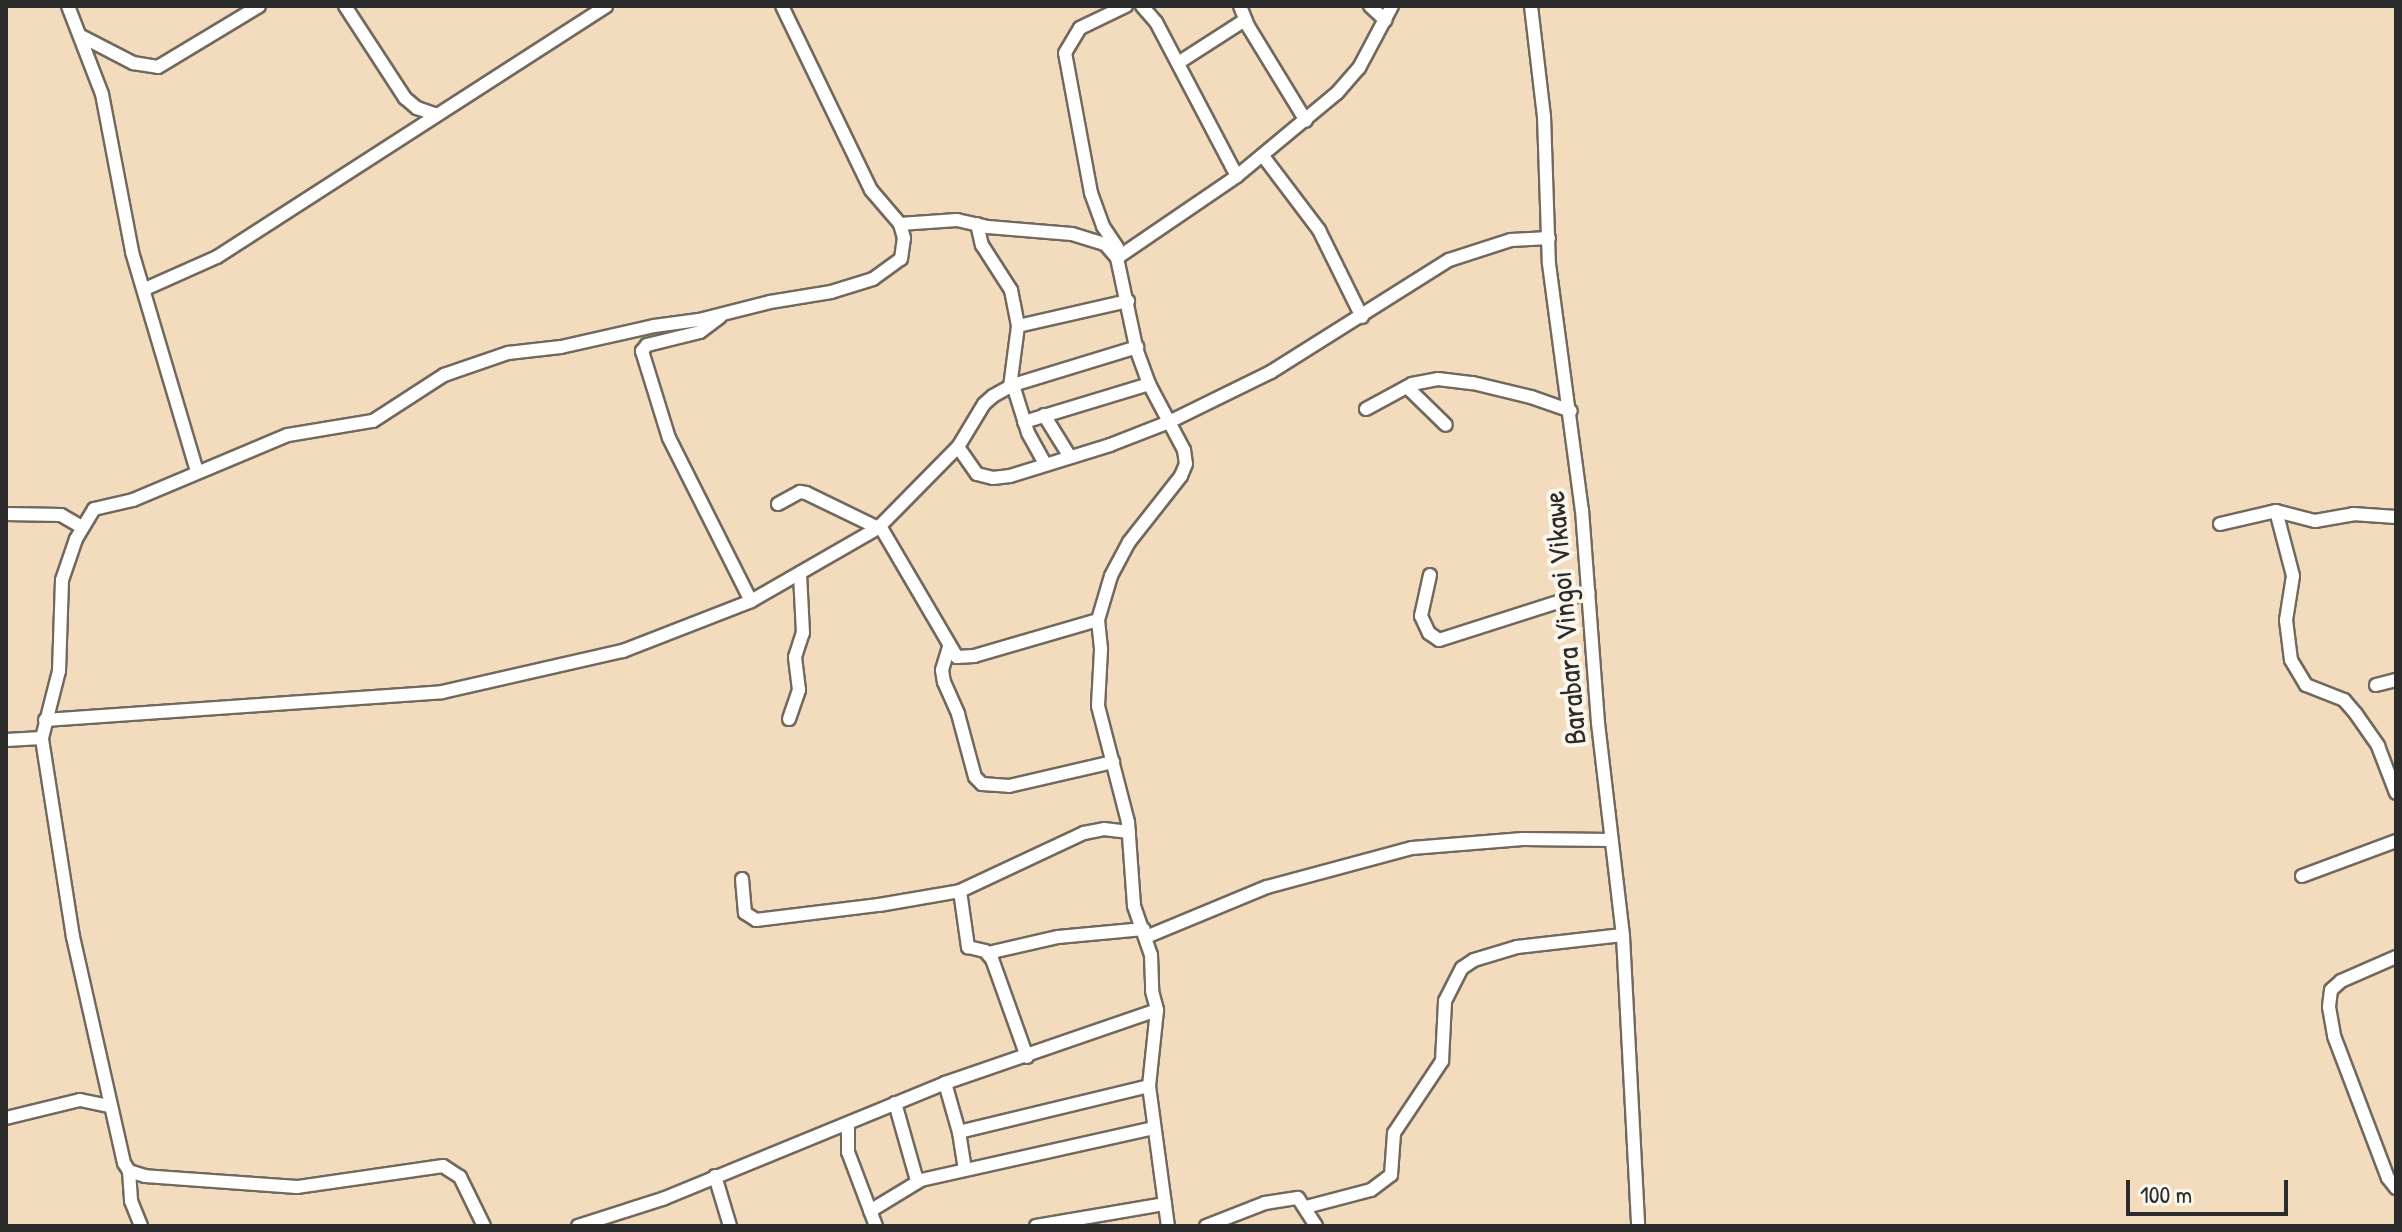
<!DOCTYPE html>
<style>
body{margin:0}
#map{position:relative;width:2402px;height:1232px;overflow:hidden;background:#f2dcbd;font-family:"Patrick Hand",sans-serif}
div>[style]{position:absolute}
.roads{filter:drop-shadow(2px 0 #71695e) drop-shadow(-2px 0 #71695e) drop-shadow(0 2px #71695e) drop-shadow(0 -2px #71695e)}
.minor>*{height:12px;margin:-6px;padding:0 6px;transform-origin:6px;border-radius:6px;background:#fff}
span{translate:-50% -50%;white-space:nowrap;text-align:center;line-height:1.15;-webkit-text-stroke:8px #fbf7ec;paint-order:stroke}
.street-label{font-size:30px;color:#2b2b2b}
.frame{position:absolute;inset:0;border:8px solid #2b2b2b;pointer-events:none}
.scale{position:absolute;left:2126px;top:1180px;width:162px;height:36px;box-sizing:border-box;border:4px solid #2b2b2b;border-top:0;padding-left:10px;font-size:24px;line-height:28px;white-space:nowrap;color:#2b2b2b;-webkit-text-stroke:6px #fbf7ec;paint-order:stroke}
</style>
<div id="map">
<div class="roads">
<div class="minor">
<i style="left:68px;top:6px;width:94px;rotate:68.9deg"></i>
<i style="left:102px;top:94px;width:161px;rotate:79.2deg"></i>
<i style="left:132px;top:252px;width:228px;rotate:73.5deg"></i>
<i style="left:345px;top:6px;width:110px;rotate:56.9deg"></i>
<i style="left:405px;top:98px;width:16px;rotate:40deg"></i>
<i style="left:417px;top:108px;width:21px;rotate:19deg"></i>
<i style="left:782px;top:6px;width:204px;rotate:64.2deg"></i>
<i style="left:871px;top:190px;width:45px;rotate:49.5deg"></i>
<i style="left:900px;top:224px;width:57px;rotate:-4deg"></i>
<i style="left:957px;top:220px;width:32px;rotate:13deg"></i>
<i style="left:988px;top:227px;width:84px;rotate:4.8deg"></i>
<i style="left:1072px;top:234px;width:34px;rotate:17deg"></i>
<i style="left:1105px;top:244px;width:18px;rotate:49deg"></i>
<i style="left:1117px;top:258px;width:95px;rotate:77.9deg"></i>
<i style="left:1137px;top:351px;width:35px;rotate:70deg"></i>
<i style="left:1149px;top:384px;width:75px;rotate:62.1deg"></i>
<i style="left:1184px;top:450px;width:14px;rotate:82deg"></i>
<i style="left:1186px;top:464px;width:13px;rotate:113deg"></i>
<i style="left:1181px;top:476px;width:84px;rotate:128.2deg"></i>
<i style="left:1129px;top:542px;width:38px;rotate:118deg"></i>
<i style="left:1111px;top:576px;width:46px;rotate:106.5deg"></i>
<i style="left:1098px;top:620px;width:30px;rotate:84deg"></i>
<i style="left:1101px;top:650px;width:56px;rotate:93.1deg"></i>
<i style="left:1098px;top:706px;width:120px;rotate:75.5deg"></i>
<i style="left:1128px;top:822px;width:84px;rotate:85.9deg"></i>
<i style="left:1134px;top:906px;width:52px;rotate:70.9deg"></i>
<i style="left:1151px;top:955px;width:36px;rotate:88deg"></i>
<i style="left:1152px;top:991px;width:20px;rotate:75deg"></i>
<i style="left:1157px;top:1010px;width:76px;rotate:96deg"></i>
<i style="left:1149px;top:1086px;width:141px;rotate:82.3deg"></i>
<i style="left:1142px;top:6px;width:21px;rotate:49deg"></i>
<i style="left:1156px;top:22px;width:174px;rotate:62.3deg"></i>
<i style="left:1240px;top:6px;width:22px;rotate:68deg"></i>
<i style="left:1248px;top:26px;width:111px;rotate:58.6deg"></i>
<i style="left:1370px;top:6px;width:21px;rotate:43deg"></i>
<i style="left:1531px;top:6px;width:111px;rotate:83.3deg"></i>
<i style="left:1544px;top:116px;width:148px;rotate:88.1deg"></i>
<i style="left:1549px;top:264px;width:248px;rotate:82.4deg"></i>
<i style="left:1582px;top:510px;width:214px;rotate:85.7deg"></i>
<i style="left:1598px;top:723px;width:214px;rotate:83.3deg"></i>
<i style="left:1623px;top:936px;width:290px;rotate:87deg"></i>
<i style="left:81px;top:36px;width:59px;rotate:27.4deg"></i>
<i style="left:133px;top:63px;width:25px;rotate:9deg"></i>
<i style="left:158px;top:67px;width:118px;rotate:-31.1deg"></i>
<i style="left:1178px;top:63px;width:80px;rotate:-32.7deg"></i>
<i style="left:1263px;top:156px;width:93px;rotate:52.9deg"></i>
<i style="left:1319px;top:230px;width:97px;rotate:63.7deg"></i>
<i style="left:977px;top:224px;width:22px;rotate:77deg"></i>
<i style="left:982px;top:245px;width:54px;rotate:57.2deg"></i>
<i style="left:1011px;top:290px;width:15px;rotate:79deg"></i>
<i style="left:1014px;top:305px;width:21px;rotate:79deg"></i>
<i style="left:1018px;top:326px;width:62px;rotate:97.5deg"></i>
<i style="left:1117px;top:247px;width:25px;rotate:-124deg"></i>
<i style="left:1103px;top:226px;width:35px;rotate:-110deg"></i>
<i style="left:1091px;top:193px;width:142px;rotate:-100.5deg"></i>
<i style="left:1065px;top:53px;width:29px;rotate:-59deg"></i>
<i style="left:1080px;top:28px;width:51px;rotate:-25.6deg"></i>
<i style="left:1117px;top:258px;width:145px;rotate:-34.3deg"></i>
<i style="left:1237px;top:176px;width:130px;rotate:-39.7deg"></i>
<i style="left:1337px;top:93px;width:33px;rotate:-49deg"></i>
<i style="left:1359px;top:68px;width:70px;rotate:-62deg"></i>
<i style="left:145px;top:289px;width:79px;rotate:-24deg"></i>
<i style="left:217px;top:257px;width:463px;rotate:-32.8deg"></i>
<i style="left:720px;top:317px;width:25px;rotate:143deg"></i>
<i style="left:700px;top:332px;width:55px;rotate:166.2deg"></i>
<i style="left:647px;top:345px;width:8px;rotate:130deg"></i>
<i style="left:642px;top:351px;width:91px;rotate:72.8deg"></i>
<i style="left:669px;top:438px;width:182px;rotate:63.3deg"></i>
<i style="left:1018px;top:326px;width:113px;rotate:-12.8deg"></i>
<i style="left:1013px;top:385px;width:50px;rotate:72.6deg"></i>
<i style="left:1028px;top:433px;width:35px;rotate:61deg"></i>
<i style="left:1407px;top:387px;width:54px;rotate:44.3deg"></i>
<i style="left:1366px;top:409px;width:52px;rotate:-28.5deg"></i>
<i style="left:1412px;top:384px;width:26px;rotate:-11deg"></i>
<i style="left:1438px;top:379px;width:35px;rotate:7deg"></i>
<i style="left:1473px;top:383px;width:60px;rotate:13.6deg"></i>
<i style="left:1531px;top:397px;width:42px;rotate:19.3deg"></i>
<i style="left:1044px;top:415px;width:49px;rotate:58.2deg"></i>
<i style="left:1024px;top:422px;width:131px;rotate:-16.9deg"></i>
<i style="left:958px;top:447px;width:33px;rotate:55deg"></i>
<i style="left:977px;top:474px;width:16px;rotate:14deg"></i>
<i style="left:993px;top:478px;width:17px;rotate:-7deg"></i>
<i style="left:1010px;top:476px;width:105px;rotate:-17.2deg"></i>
<i style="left:1110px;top:445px;width:63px;rotate:-21.3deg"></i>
<i style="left:1169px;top:422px;width:114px;rotate:-26.1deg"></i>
<i style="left:1271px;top:372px;width:210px;rotate:-32.2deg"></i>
<i style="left:1449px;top:260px;width:65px;rotate:-17.9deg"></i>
<i style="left:1511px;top:240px;width:38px;rotate:-3deg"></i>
<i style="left:778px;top:504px;width:25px;rotate:-29deg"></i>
<i style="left:800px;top:492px;width:6px;rotate:9deg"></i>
<i style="left:806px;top:493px;width:80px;rotate:25.9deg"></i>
<i style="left:2276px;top:511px;width:67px;rotate:75.3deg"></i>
<i style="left:2293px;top:576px;width:45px;rotate:99deg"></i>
<i style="left:2286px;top:620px;width:40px;rotate:82.9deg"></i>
<i style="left:2291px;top:660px;width:29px;rotate:59deg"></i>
<i style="left:2306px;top:685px;width:41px;rotate:21.5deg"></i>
<i style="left:2344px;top:700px;width:18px;rotate:49deg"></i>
<i style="left:2356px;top:714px;width:39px;rotate:55deg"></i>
<i style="left:2378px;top:746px;width:50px;rotate:69deg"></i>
<i style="left:6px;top:514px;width:55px;rotate:1deg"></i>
<i style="left:61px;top:515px;width:24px;rotate:30deg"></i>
<i style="left:2220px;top:524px;width:57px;rotate:-13.1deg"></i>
<i style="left:2276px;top:511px;width:40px;rotate:14.4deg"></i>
<i style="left:2315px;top:521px;width:39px;rotate:-10deg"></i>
<i style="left:2353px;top:514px;width:43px;rotate:4deg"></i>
<i style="left:880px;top:526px;width:152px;rotate:59.6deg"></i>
<i style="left:957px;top:657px;width:17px;rotate:-3deg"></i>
<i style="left:974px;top:656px;width:129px;rotate:-16.2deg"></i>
<i style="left:1430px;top:575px;width:42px;rotate:102.4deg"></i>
<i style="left:1421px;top:616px;width:19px;rotate:65deg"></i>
<i style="left:1429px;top:633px;width:12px;rotate:35deg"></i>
<i style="left:1439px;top:640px;width:157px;rotate:-17.7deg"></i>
<i style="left:949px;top:647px;width:24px;rotate:107deg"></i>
<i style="left:942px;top:670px;width:12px;rotate:81deg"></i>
<i style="left:944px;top:682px;width:35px;rotate:66deg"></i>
<i style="left:958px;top:714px;width:65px;rotate:74.9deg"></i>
<i style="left:975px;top:777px;width:10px;rotate:45deg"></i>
<i style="left:982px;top:784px;width:27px;rotate:4deg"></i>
<i style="left:1009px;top:786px;width:107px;rotate:-13deg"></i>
<i style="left:2376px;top:685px;width:21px;rotate:-14deg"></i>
<i style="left:789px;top:719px;width:31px;rotate:-71deg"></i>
<i style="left:799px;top:690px;width:33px;rotate:-97deg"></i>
<i style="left:795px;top:657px;width:25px;rotate:-72deg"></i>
<i style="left:803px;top:633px;width:60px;rotate:-92.9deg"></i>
<i style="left:45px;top:720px;width:398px;rotate:-4deg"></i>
<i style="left:442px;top:692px;width:186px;rotate:-12.8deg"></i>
<i style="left:623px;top:651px;width:137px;rotate:-21.3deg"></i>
<i style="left:751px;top:601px;width:146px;rotate:-29.9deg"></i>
<i style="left:878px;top:528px;width:114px;rotate:-45.4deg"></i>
<i style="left:958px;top:447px;width:50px;rotate:-58.8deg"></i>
<i style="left:984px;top:404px;width:12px;rotate:-42deg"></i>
<i style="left:993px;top:396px;width:23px;rotate:-29deg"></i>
<i style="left:1013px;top:385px;width:130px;rotate:-17deg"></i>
<i style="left:6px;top:740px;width:36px;rotate:-3deg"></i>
<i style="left:2302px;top:876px;width:100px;rotate:-20.4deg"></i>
<i style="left:742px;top:879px;width:34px;rotate:85deg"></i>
<i style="left:745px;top:913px;width:13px;rotate:32deg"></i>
<i style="left:756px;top:920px;width:124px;rotate:-7deg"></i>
<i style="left:879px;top:905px;width:82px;rotate:-9.8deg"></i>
<i style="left:960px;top:891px;width:137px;rotate:-25.1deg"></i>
<i style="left:1084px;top:833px;width:20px;rotate:-11deg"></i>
<i style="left:1104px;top:829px;width:25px;rotate:7deg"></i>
<i style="left:960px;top:891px;width:57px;rotate:81.9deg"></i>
<i style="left:968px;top:947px;width:17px;rotate:13deg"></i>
<i style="left:985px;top:951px;width:11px;rotate:49deg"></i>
<i style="left:992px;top:959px;width:104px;rotate:70.3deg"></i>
<i style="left:1146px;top:937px;width:131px;rotate:-22.5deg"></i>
<i style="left:1267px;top:887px;width:150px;rotate:-15.1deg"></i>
<i style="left:1412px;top:848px;width:111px;rotate:-4.6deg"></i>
<i style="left:1523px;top:839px;width:88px;rotate:0.7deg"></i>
<i style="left:988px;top:953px;width:72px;rotate:-12.9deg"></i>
<i style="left:1058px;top:937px;width:86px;rotate:-5.3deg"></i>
<i style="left:2396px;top:957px;width:60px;rotate:156.4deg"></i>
<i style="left:2341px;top:981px;width:13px;rotate:138deg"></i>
<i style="left:2331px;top:990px;width:17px;rotate:97deg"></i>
<i style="left:2329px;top:1007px;width:29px;rotate:80deg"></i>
<i style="left:2334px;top:1036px;width:152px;rotate:69.2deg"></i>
<i style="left:2388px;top:1178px;width:13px;rotate:51deg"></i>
<i style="left:945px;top:1083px;width:51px;rotate:74.1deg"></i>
<i style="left:959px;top:1132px;width:36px;rotate:81deg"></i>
<i style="left:895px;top:1103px;width:81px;rotate:74.2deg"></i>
<i style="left:6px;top:1118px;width:76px;rotate:-13.7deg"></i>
<i style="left:80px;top:1100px;width:30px;rotate:12deg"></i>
<i style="left:848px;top:1124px;width:28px;rotate:90deg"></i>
<i style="left:848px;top:1152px;width:79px;rotate:69.3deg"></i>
<i style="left:959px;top:1132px;width:195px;rotate:-13.6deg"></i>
<i style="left:129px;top:1171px;width:30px;rotate:86deg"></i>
<i style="left:131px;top:1201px;width:27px;rotate:68deg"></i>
<i style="left:715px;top:1176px;width:52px;rotate:73.3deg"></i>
<i style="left:1306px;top:1207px;width:67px;rotate:-14.7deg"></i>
<i style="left:1371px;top:1190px;width:25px;rotate:-37deg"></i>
<i style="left:1391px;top:1175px;width:42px;rotate:-85.9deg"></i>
<i style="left:1394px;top:1133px;width:87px;rotate:-56.3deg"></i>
<i style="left:1442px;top:1061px;width:60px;rotate:-87.1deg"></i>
<i style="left:1445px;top:1001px;width:37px;rotate:-63deg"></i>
<i style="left:1462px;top:968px;width:14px;rotate:-34deg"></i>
<i style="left:1474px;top:960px;width:45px;rotate:-16.8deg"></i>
<i style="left:1517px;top:947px;width:106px;rotate:-6.5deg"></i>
<i style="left:870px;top:1211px;width:60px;rotate:-31.3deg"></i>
<i style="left:921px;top:1180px;width:238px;rotate:-12.6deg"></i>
<i style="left:484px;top:1226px;width:55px;rotate:-116.1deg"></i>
<i style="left:460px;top:1177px;width:20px;rotate:-147deg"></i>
<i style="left:443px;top:1166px;width:148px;rotate:171.8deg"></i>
<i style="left:297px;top:1187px;width:152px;rotate:-175.9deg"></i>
<i style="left:145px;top:1176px;width:17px;rotate:-163deg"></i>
<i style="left:129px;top:1171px;width:9px;rotate:-122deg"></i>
<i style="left:124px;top:1163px;width:232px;rotate:-102.7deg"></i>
<i style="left:73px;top:937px;width:201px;rotate:-98.9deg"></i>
<i style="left:42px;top:738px;width:69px;rotate:-75.8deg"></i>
<i style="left:59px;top:671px;width:91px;rotate:-88.1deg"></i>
<i style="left:62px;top:580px;width:43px;rotate:-71.1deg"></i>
<i style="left:76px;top:539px;width:35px;rotate:-59deg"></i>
<i style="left:94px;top:509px;width:40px;rotate:-13deg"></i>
<i style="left:133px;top:500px;width:168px;rotate:-22.8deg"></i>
<i style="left:288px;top:435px;width:86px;rotate:-9.4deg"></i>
<i style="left:373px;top:421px;width:85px;rotate:-32.9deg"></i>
<i style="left:444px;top:375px;width:68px;rotate:-19deg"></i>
<i style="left:508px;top:353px;width:53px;rotate:-6.5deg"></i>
<i style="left:561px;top:347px;width:95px;rotate:-12.7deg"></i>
<i style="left:654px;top:326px;width:45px;rotate:-7.6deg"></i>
<i style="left:699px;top:320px;width:73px;rotate:-14.2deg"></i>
<i style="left:770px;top:302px;width:62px;rotate:-9.3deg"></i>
<i style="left:831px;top:292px;width:44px;rotate:-17.2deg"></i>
<i style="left:873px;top:279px;width:34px;rotate:-36deg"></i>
<i style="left:901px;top:259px;width:21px;rotate:-82deg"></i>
<i style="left:904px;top:238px;width:15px;rotate:-106deg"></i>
<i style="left:578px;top:1226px;width:91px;rotate:-17.8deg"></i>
<i style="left:665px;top:1198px;width:303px;rotate:-22.3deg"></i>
<i style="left:945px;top:1083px;width:224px;rotate:-19deg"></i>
<i style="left:1036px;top:1226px;width:131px;rotate:-9.7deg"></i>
<i style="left:1206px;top:1226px;width:63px;rotate:-21.3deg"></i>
<i style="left:1265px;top:1203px;width:33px;rotate:-9deg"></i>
<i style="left:1298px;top:1198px;width:33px;rotate:57deg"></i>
</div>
</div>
<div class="street-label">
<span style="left:1564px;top:618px;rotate:-95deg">Barabara Vingoi Vikawe</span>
</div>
<div class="frame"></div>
<div class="scale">100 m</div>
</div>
